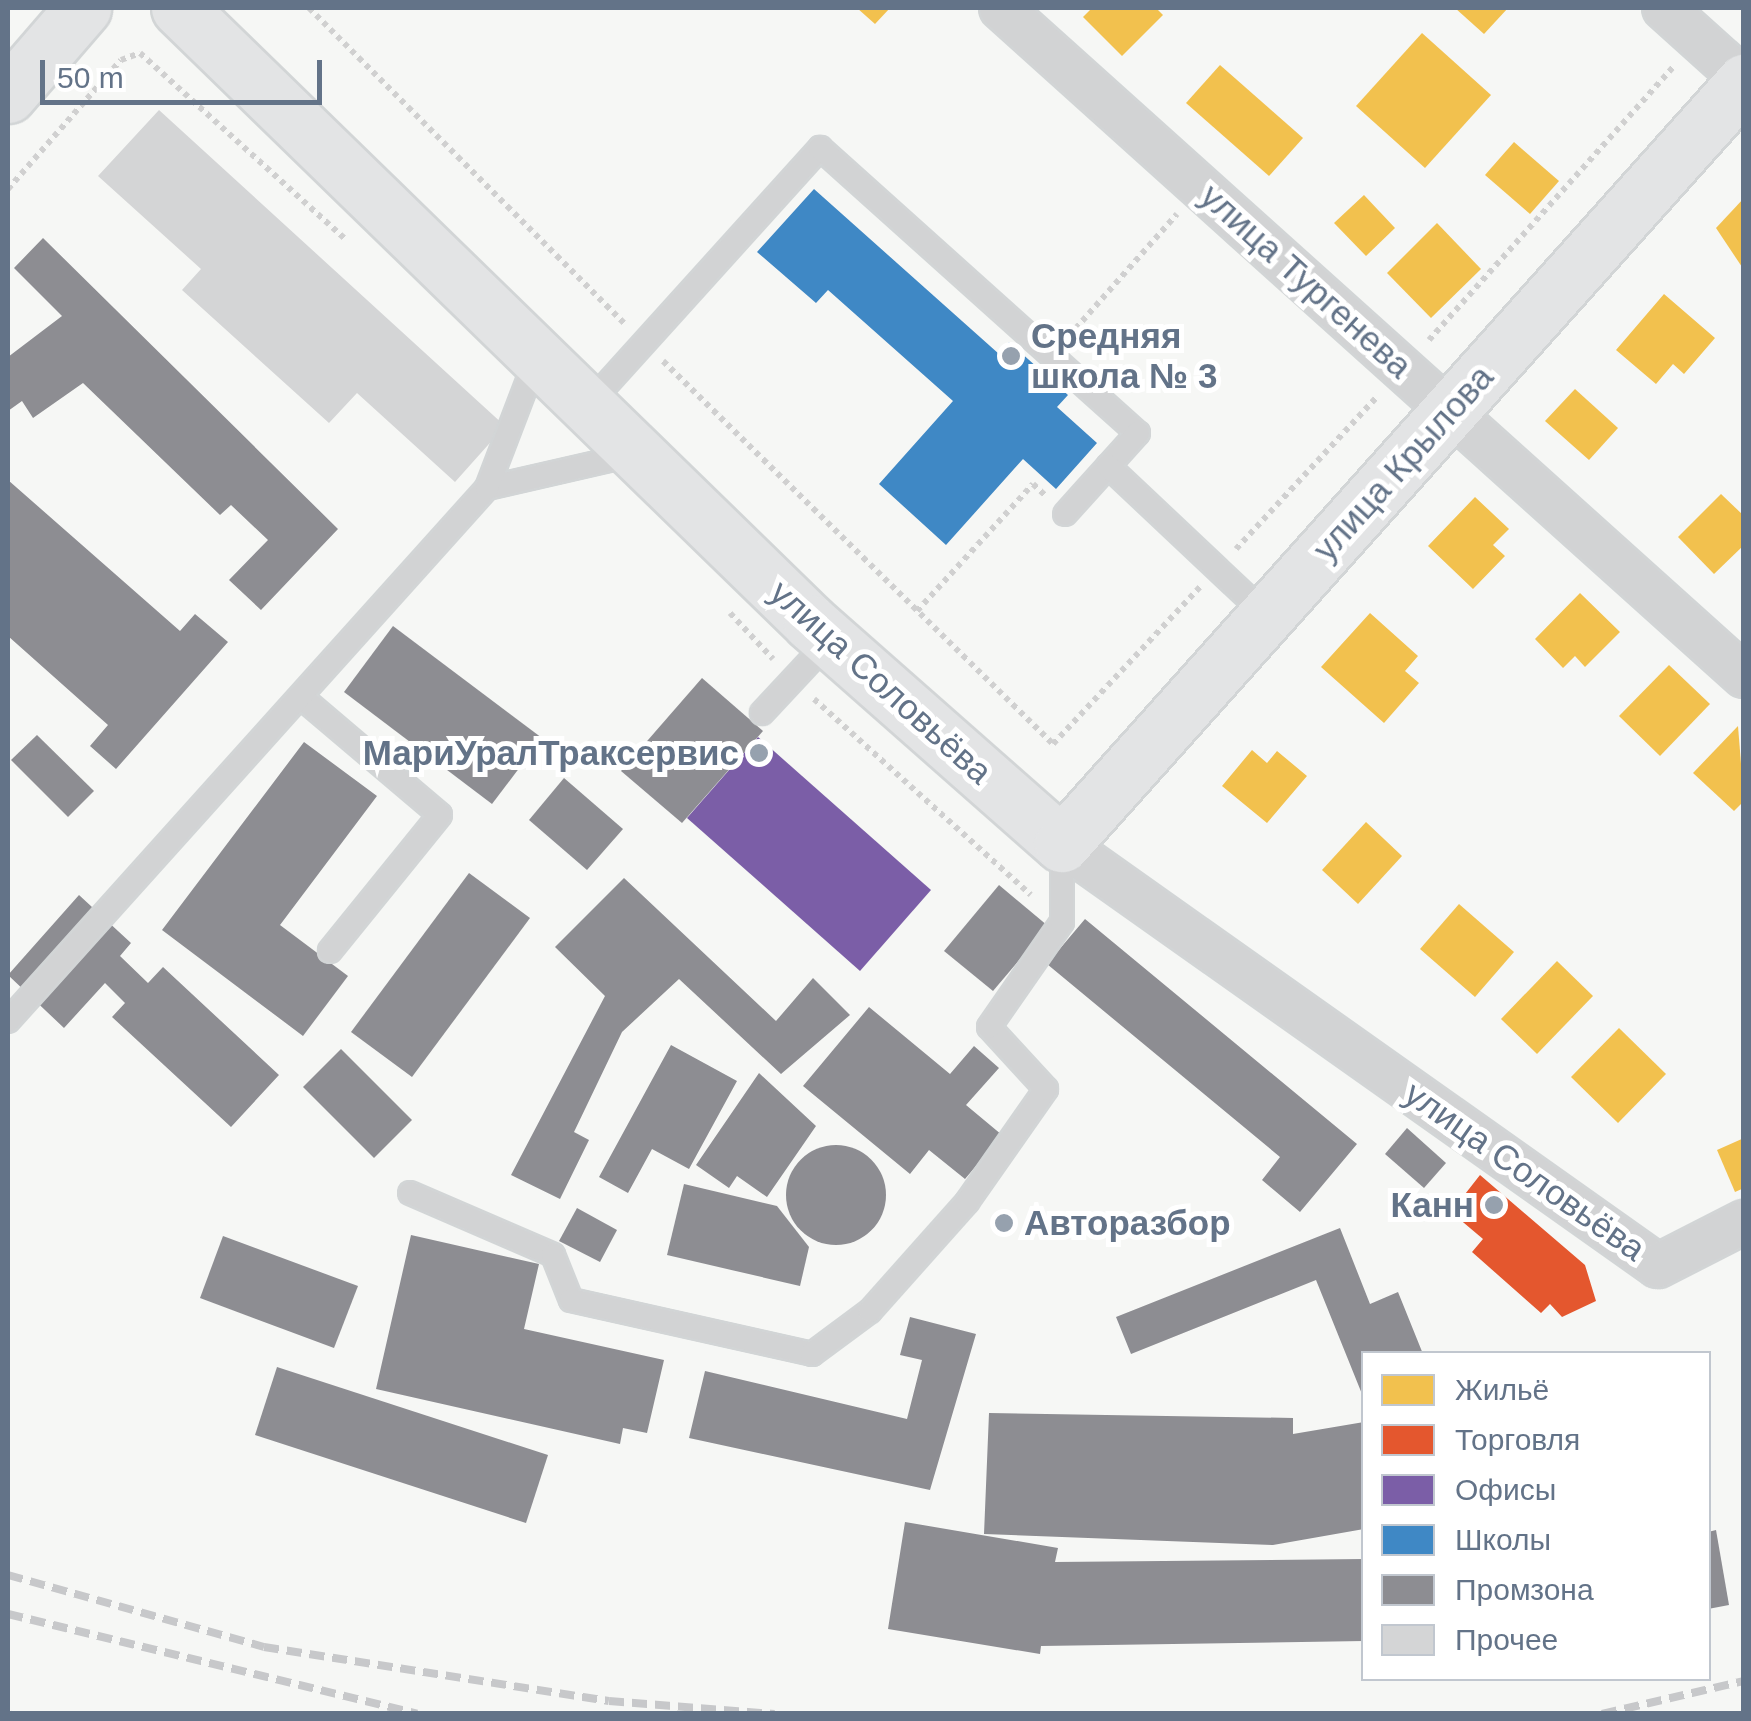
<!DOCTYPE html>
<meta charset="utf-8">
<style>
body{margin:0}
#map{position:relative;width:1751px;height:1721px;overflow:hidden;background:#f6f7f5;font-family:Helvetica,sans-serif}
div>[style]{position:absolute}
.homes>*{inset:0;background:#f2c14e}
.shops>*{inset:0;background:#e4572e}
.offices>*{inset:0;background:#7b5ea7}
.schools>*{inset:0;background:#3f88c5}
.industry>*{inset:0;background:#8d8d92}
.round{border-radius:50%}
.building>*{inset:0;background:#d4d5d6}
.path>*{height:6px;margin-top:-3px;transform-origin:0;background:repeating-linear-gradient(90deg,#d0d0d0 0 5px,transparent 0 10px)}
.roads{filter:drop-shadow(2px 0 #d2d5d6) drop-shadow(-2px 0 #d2d5d6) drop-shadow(0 2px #d2d5d6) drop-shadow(0 -2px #d2d5d6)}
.service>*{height:22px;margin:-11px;padding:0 11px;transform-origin:11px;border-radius:11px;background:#d2d3d4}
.minor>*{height:42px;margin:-21px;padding:0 21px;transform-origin:21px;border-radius:21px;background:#d2d3d4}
.secondary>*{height:55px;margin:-27.5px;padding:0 27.5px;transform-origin:27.5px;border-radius:27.5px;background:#e3e4e5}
.rail>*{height:8px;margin-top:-4px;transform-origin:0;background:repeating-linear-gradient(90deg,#c7c8ca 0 15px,transparent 0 23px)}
.dots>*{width:28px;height:28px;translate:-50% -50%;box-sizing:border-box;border:5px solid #fff;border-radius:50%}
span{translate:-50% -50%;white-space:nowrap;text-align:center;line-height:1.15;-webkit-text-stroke:10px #fff;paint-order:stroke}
.street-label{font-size:35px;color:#637388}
.poi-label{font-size:35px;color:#637388;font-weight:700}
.left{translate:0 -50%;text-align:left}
.right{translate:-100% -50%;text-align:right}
.frame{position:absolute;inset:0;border:10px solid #637388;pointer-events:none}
.legend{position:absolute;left:1361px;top:1351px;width:350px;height:330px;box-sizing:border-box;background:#fff;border:2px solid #c1c7cf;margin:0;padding:12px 18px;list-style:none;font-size:30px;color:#637388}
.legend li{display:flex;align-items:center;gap:20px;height:50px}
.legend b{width:50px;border:2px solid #c1c7cf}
.scale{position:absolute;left:40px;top:60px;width:282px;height:45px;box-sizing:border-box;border:5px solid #637388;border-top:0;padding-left:12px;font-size:30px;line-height:35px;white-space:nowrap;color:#637388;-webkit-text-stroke:8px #fff;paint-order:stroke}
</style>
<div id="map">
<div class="homes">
<i style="clip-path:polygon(857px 8px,890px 8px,875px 24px)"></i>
<i style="clip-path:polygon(1092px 8px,1156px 8px,1163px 15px,1122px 56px,1083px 17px)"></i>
<i style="clip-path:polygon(1455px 8px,1508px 8px,1484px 34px)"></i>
<i style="clip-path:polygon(1422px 33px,1491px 95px,1425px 168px,1356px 106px)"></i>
<i style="clip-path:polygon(1220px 65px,1303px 138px,1269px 176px,1186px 103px)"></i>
<i style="clip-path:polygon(1514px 142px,1559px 181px,1530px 214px,1485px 175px)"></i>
<i style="clip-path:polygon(1364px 195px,1395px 228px,1366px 256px,1334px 223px)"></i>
<i style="clip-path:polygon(1744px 198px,1744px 270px,1716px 228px)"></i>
<i style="clip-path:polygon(1437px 223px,1481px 269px,1431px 318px,1387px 273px)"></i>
<i style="clip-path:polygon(1664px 294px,1715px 338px,1684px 374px,1673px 364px,1656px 384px,1616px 350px)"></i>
<i style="clip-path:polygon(1575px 389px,1618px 428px,1589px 460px,1545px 421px)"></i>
<i style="clip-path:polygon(1721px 494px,1744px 516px,1744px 545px,1714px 574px,1678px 537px)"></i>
<i style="clip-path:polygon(1475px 497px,1509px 529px,1493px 545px,1505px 556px,1473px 589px,1428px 546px)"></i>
<i style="clip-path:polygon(1580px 593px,1620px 632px,1585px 667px,1575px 656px,1563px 668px,1535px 639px)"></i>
<i style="clip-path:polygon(1370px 613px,1418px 656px,1405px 671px,1419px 683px,1384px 723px,1321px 667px)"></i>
<i style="clip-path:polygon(1669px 665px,1710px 704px,1660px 756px,1619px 716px)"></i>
<i style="clip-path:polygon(1738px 726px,1744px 801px,1734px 811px,1693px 773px)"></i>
<i style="clip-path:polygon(1252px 750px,1267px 763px,1277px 751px,1307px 776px,1267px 823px,1222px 786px)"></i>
<i style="clip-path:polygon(1366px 822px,1402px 856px,1358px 904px,1322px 870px)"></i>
<i style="clip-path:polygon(1459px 904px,1514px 952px,1475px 997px,1420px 949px)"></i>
<i style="clip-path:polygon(1557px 961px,1593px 996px,1537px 1054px,1501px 1019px)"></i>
<i style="clip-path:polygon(1619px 1028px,1666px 1074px,1618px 1123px,1571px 1077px)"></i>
<i style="clip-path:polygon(1744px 1138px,1744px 1188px,1735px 1192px,1717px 1150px)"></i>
</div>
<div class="shops">
<i style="clip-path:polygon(1480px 1175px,1585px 1265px,1596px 1301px,1562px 1317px,1550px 1304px,1541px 1313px,1472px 1252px,1483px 1239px,1451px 1212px)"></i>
</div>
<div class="offices">
<i style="clip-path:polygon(758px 737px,931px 890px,860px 971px,687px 818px)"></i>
</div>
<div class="schools">
<i style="clip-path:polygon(814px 189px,999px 354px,1009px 342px,1068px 395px,1057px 407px,1097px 443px,1056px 489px,1023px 459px,946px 545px,879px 484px,953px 401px,828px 290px,816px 303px,757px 252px)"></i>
</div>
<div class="industry">
<i style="clip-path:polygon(43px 238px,338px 529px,261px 610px,229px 580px,268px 540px,231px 505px,220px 515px,83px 383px,33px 418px,22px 401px,8px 411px,8px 357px,62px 316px,14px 268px)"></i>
<i style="clip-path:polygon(8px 480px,180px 631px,195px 614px,228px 642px,116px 769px,90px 746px,108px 725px,8px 636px)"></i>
<i style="clip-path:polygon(393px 626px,542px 738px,492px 804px,344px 692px)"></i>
<i style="clip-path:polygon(702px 678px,763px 731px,682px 823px,621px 771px)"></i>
<i style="clip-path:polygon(37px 735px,94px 791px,68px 817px,11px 760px)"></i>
<i style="clip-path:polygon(304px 742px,377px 796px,280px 925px,348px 976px,303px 1036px,162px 930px)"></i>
<i style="clip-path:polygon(564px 778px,623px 829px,587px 870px,529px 820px)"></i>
<i style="clip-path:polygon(469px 873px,530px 918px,412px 1077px,351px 1032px)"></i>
<i style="clip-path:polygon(624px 878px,776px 1021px,813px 978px,850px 1015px,781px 1074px,679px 979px,622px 1032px,574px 1132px,589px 1140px,560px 1199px,511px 1175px,605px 996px,555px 947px)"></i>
<i style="clip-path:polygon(999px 885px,1048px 926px,993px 991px,944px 951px)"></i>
<i style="clip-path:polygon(79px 895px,131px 943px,120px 956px,148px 983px,163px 967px,279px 1075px,231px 1127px,112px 1017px,125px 1003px,105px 983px,64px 1028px,8px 975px)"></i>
<i style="clip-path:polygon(1085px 919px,1357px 1144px,1300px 1212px,1262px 1180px,1280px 1157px,1047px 964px)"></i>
<i style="clip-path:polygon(869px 1007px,950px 1074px,974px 1046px,999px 1068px,966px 1105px,1002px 1135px,965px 1179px,929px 1150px,910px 1174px,803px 1086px)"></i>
<i style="clip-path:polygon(671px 1045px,737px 1081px,689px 1169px,652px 1149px,628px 1193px,599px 1177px)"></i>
<i style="clip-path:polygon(341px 1049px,412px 1120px,374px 1158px,303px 1087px)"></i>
<i style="clip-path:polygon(759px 1073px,816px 1126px,767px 1197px,737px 1176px,729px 1188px,696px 1165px)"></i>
<i style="clip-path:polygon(1407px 1128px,1446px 1163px,1424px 1188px,1385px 1154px)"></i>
<i class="round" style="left:786px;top:1145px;width:100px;height:100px"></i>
<i style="clip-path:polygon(684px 1184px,777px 1206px,809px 1247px,800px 1286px,667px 1255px)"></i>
<i style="clip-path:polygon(577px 1208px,617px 1230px,600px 1262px,559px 1241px)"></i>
<i style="clip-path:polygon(1340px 1228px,1370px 1304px,1398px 1292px,1423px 1354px,1364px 1354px,1364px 1399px,1316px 1280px,1131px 1354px,1116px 1317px)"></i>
<i style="clip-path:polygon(411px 1235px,539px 1264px,524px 1329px,664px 1360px,647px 1433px,623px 1428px,620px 1444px,376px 1389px)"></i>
<i style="clip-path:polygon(223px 1236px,358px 1286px,334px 1348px,200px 1298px)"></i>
<i style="clip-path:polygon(910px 1317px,976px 1334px,930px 1490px,689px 1438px,705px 1371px,907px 1419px,922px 1360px,900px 1355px)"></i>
<i style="clip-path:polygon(277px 1367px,548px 1455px,526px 1523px,255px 1435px)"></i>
<i style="clip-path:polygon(989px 1413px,1293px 1418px,1293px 1434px,1364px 1422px,1364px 1529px,1273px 1545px,984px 1534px)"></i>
<i style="clip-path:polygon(905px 1522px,1058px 1548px,1055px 1562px,1364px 1559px,1364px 1641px,1041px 1646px,1040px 1654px,888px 1629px)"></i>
<i style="clip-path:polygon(1716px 1530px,1729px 1605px,1708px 1609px,1708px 1532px)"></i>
</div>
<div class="building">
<i style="clip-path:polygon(159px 110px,505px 426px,455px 482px,357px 393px,329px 423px,182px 290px,201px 269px,98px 176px)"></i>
</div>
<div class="path">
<i style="left:309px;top:8px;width:447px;rotate:45deg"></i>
<i style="left:8px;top:189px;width:171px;rotate:-48.8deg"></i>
<i style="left:121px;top:60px;width:20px;rotate:-20deg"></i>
<i style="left:140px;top:53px;width:277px;rotate:42.2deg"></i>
<i style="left:1069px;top:336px;width:163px;rotate:-48.5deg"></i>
<i style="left:1429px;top:340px;width:368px;rotate:-48.2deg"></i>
<i style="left:663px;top:361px;width:547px;rotate:44.48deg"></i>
<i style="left:1053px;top:744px;width:215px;rotate:-46.9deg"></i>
<i style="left:1236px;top:549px;width:207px;rotate:-47.2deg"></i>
<i style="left:917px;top:611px;width:172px;rotate:-47.6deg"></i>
<i style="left:1033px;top:484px;width:16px;rotate:43deg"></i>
<i style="left:730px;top:613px;width:63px;rotate:46.9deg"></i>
<i style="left:814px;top:699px;width:292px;rotate:42.1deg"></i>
</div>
<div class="roads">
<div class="service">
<i style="left:587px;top:406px;width:348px;rotate:-47.9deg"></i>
<i style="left:820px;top:148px;width:427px;rotate:41.9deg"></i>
<i style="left:1138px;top:433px;width:109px;rotate:132deg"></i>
<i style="left:1108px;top:466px;width:217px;rotate:43.3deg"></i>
<i style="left:487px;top:488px;width:152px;rotate:-12.9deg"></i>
<i style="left:301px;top:697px;width:182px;rotate:40.3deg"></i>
<i style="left:440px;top:815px;width:175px;rotate:129deg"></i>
<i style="left:762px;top:713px;width:100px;rotate:-47deg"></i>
<i style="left:8px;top:1021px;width:717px;rotate:-48.05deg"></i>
<i style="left:487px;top:488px;width:140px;rotate:-69.1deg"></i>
<i style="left:410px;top:1193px;width:156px;rotate:23.4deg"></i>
<i style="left:553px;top:1255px;width:48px;rotate:68.2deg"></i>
<i style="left:571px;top:1300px;width:247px;rotate:12.6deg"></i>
<i style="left:812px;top:1354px;width:72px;rotate:-36.6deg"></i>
<i style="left:870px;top:1311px;width:146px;rotate:-48.3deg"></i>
<i style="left:967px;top:1202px;width:138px;rotate:-55deg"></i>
<i style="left:1046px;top:1089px;width:84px;rotate:-132.6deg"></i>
<i style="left:989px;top:1027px;width:128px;rotate:-55.2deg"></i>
<i style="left:1062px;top:922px;width:78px;rotate:-90deg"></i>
</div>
<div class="minor">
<i style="left:1001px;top:8px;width:999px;rotate:41.96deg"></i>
<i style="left:1664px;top:8px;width:108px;rotate:42deg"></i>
<i style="left:1062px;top:844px;width:730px;rotate:35.3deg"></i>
<i style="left:1658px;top:1266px;width:97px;rotate:-27.1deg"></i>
</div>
<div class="secondary">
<i style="left:179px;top:8px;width:882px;rotate:44.22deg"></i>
<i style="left:811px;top:623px;width:334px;rotate:41.4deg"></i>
<i style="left:1062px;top:844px;width:1023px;rotate:-48.17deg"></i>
<i style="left:8px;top:95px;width:115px;rotate:-49.2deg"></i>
</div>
</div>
<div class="rail">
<i style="left:8px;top:1575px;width:266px;rotate:15.7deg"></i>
<i style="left:264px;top:1647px;width:349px;rotate:8.9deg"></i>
<i style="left:609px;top:1701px;width:166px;rotate:4.5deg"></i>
<i style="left:8px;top:1614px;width:421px;rotate:13.7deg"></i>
<i style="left:8px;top:1713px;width:1px;rotate:45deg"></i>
<i style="left:1602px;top:1714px;width:146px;rotate:-13.1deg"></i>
</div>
<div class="dots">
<i style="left:1011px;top:356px;background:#96a1ae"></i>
<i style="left:759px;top:753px;background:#96a1ae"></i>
<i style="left:1494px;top:1205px;background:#96a1ae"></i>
<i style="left:1004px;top:1223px;background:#96a1ae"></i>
</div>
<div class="street-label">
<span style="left:1306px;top:281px;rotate:42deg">улица Тургенева</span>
<span style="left:1403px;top:463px;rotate:-48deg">улица Крылова</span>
<span style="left:881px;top:682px;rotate:42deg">улица Соловьёва</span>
<span style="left:1525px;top:1171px;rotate:35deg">улица Соловьёва</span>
</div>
<div class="poi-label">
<span class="left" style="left:1031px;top:356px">Средняя<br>школа № 3</span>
<span class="right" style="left:739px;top:753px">МариУралТраксервис</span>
<span class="right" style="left:1474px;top:1205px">Канн</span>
<span class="left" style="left:1024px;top:1223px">Авторазбор</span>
</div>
<div class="frame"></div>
<ul class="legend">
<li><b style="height:28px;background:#f2c14e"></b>Жильё</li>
<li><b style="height:28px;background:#e4572e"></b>Торговля</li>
<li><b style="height:28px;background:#7b5ea7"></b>Офисы</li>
<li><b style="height:28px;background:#3f88c5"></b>Школы</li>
<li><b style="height:28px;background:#8d8d92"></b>Промзона</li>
<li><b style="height:28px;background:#d4d5d6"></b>Прочее</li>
</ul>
<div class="scale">50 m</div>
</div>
